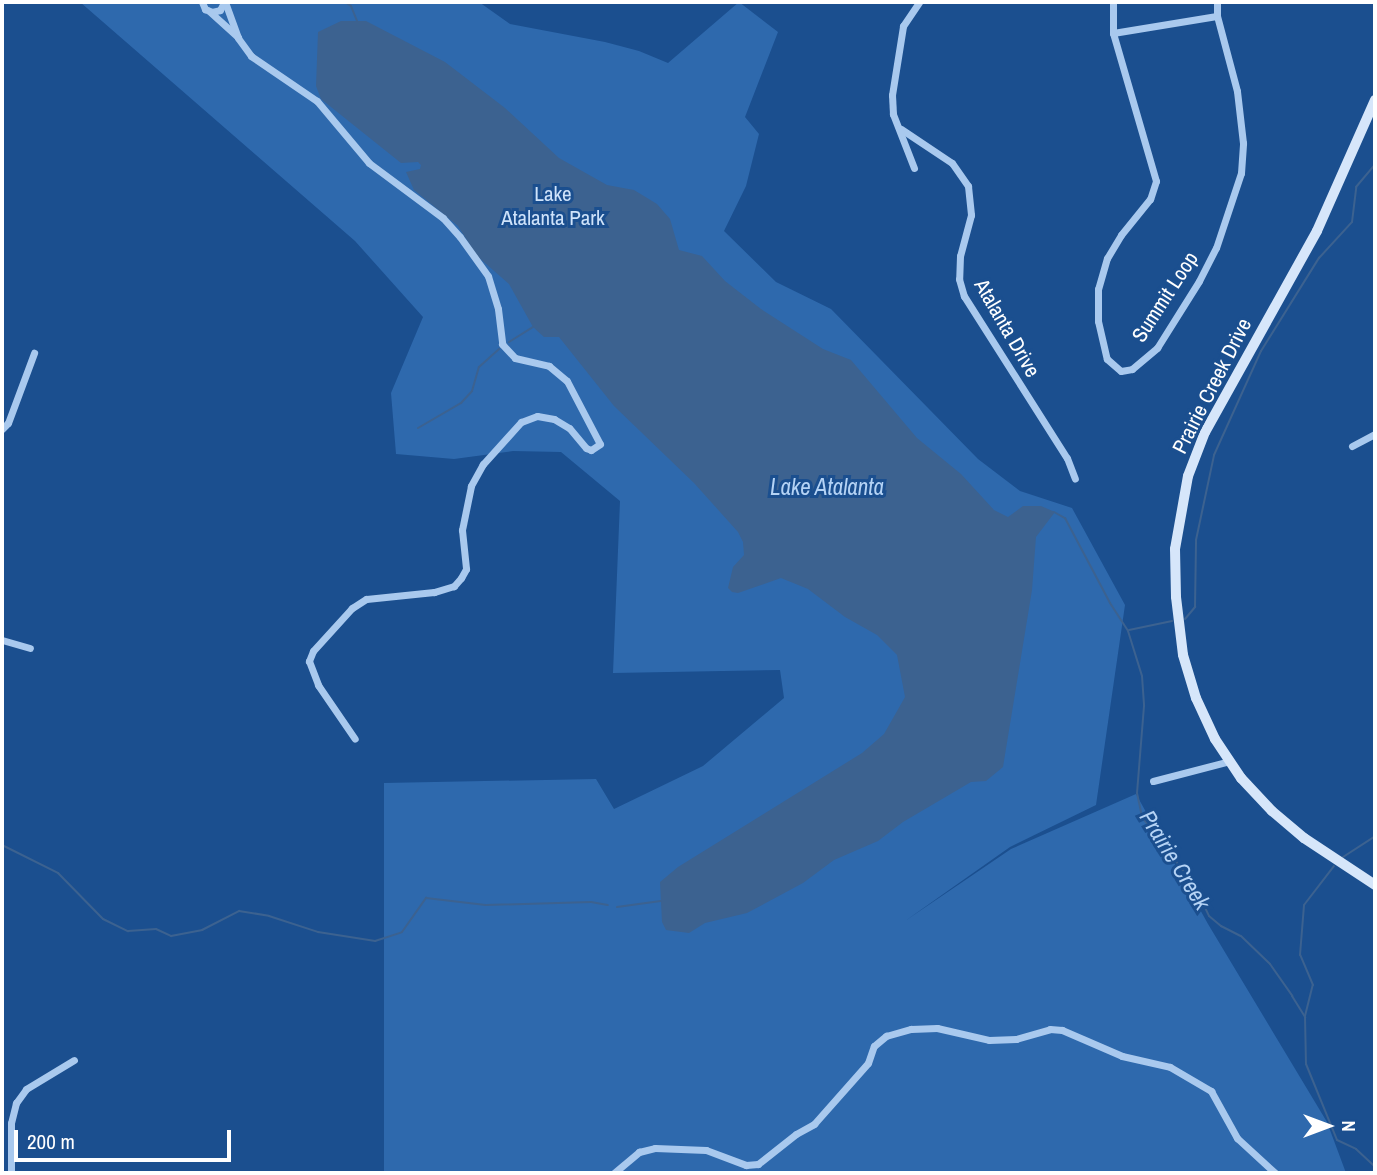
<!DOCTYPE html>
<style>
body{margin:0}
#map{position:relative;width:1377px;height:1175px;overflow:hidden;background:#1b4f8f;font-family:"Archivo Narrow",sans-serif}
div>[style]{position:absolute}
.green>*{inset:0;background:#2e69ad}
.water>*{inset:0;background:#3c6290}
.stream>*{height:2px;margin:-1px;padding:0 1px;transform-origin:1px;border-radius:1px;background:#3c6290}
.street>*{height:7px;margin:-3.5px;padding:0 3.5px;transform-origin:3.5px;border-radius:3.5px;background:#a9c9ee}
.secondary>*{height:10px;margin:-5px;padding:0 5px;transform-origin:5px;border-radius:5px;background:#d6e6fa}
span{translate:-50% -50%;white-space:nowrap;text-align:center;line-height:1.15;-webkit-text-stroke:6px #1b4f8f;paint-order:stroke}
.park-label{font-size:21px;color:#cfe3fa}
.street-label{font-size:21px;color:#fff}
.water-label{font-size:23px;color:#b5d3f5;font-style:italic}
.frame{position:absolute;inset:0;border:4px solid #fff;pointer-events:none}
.north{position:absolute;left:1293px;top:1091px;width:70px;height:70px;-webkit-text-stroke:5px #1b4f8f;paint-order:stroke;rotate:90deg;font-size:19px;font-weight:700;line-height:28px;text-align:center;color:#fff}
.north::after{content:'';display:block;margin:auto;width:24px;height:32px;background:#fff;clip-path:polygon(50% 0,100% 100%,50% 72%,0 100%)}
.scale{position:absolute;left:14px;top:1130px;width:217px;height:32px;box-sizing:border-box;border:4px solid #fff;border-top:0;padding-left:9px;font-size:21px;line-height:24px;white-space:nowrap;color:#fff;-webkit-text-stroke:5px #1b4f8f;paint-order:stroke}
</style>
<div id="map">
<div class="green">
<i style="clip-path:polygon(80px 2px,479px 2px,510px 24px,605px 42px,639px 51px,668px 63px,739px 2px,778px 32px,745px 117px,759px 134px,746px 186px,724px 231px,776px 282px,831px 309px,978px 459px,1020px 491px,1072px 508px,1125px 605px,1096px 805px,1010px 847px,905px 921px,1011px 849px,1136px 794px,1208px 924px,1327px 1122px,1346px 1173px,384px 1173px,384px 783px,596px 779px,614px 809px,703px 766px,784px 698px,780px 670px,613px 673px,620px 501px,561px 452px,513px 451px,454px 459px,396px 454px,391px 393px,423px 317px,355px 241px)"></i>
</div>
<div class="water">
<i style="clip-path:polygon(341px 21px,366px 21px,445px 62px,505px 108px,559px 158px,607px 185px,634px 190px,657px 204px,670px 219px,679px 250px,702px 256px,725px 281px,761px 309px,823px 349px,851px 360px,917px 438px,961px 474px,994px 510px,1008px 517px,1023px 506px,1041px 506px,1055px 512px,1036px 537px,1032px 590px,1003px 767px,986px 781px,971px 782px,903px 822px,878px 841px,834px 860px,803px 883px,747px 913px,705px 923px,689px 933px,666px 930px,662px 922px,660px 882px,678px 867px,862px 753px,884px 734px,905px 697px,897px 655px,877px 635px,845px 617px,808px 589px,781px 578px,738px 593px,732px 592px,728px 588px,733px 567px,744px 555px,743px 542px,738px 532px,694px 483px,614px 406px,559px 337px,544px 337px,533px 327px,509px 284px,477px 256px,458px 226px,414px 190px,406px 172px,420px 169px,421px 165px,418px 162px,401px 163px,321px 99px,316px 86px,318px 32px)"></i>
</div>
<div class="stream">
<i style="left:345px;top:2px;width:7px;rotate:34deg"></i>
<i style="left:351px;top:6px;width:16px;rotate:68deg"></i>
<i style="left:509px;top:342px;width:28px;rotate:-32deg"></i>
<i style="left:418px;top:428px;width:50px;rotate:-30.2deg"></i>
<i style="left:461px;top:403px;width:16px;rotate:-47deg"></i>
<i style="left:472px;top:391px;width:25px;rotate:-74deg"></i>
<i style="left:479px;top:367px;width:27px;rotate:-42deg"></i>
<i style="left:1054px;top:512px;width:13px;rotate:29deg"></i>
<i style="left:1065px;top:518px;width:96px;rotate:62.1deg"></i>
<i style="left:1110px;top:603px;width:33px;rotate:57deg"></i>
<i style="left:1128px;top:631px;width:47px;rotate:72.7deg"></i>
<i style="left:1142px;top:676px;width:30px;rotate:86deg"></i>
<i style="left:1144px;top:706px;width:87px;rotate:94.6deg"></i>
<i style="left:1137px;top:793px;width:25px;rotate:78deg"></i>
<i style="left:1142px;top:817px;width:87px;rotate:52.5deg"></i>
<i style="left:1195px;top:886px;width:33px;rotate:65deg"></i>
<i style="left:1209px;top:916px;width:16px;rotate:40deg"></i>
<i style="left:1221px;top:926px;width:22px;rotate:27deg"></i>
<i style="left:1241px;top:936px;width:40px;rotate:44deg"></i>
<i style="left:1270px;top:964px;width:39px;rotate:55deg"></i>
<i style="left:1292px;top:996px;width:25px;rotate:58deg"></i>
<i style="left:1305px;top:1017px;width:47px;rotate:88.8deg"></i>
<i style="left:1306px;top:1064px;width:82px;rotate:67.8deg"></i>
<i style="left:1337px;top:1140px;width:21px;rotate:25deg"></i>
<i style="left:1356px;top:1149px;width:26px;rotate:43deg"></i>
<i style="left:1185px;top:619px;width:16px;rotate:-50deg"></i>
<i style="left:1195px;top:607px;width:67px;rotate:-89.1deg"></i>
<i style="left:1196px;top:540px;width:87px;rotate:-78deg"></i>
<i style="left:1214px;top:455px;width:114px;rotate:-65.7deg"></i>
<i style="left:1261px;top:351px;width:110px;rotate:-58.1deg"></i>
<i style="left:1319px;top:258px;width:49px;rotate:-47.5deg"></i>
<i style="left:1352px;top:222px;width:35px;rotate:-83deg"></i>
<i style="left:1356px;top:187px;width:30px;rotate:-50deg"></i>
<i style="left:1129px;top:630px;width:44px;rotate:-11.8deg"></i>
<i style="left:2px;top:845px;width:63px;rotate:26.6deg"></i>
<i style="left:58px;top:873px;width:64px;rotate:45.6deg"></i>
<i style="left:103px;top:919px;width:28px;rotate:26deg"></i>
<i style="left:128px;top:931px;width:28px;rotate:-4deg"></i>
<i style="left:156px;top:929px;width:17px;rotate:25deg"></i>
<i style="left:171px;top:936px;width:32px;rotate:-11deg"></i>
<i style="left:202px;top:930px;width:42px;rotate:-27.2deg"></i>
<i style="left:239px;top:911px;width:30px;rotate:9deg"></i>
<i style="left:269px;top:916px;width:52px;rotate:18.1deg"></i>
<i style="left:318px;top:932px;width:58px;rotate:9deg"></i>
<i style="left:375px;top:941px;width:28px;rotate:-18deg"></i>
<i style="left:402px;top:932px;width:42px;rotate:-54.8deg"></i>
<i style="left:426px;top:898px;width:60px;rotate:6.7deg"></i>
<i style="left:486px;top:905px;width:105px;rotate:-1.6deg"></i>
<i style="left:591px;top:902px;width:17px;rotate:10deg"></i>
<i style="left:1343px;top:857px;width:38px;rotate:-33deg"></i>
<i style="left:617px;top:907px;width:44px;rotate:-7.8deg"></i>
<i style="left:1305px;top:1016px;width:32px;rotate:-76deg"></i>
<i style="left:1313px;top:985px;width:33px;rotate:-113deg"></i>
<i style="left:1300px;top:955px;width:50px;rotate:-85.4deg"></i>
<i style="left:1304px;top:905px;width:49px;rotate:-52.4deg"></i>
</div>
<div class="street">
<i style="left:202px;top:2px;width:8px;rotate:67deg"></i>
<i style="left:205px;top:9px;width:8px;rotate:23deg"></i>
<i style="left:212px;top:12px;width:8px;rotate:-14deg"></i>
<i style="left:220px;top:10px;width:9px;rotate:-63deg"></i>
<i style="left:225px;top:2px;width:38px;rotate:70deg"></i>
<i style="left:238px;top:38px;width:22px;rotate:54deg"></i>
<i style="left:251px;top:56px;width:80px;rotate:34.3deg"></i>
<i style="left:317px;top:101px;width:81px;rotate:50deg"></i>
<i style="left:369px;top:163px;width:92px;rotate:36.6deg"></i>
<i style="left:443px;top:218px;width:25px;rotate:48deg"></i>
<i style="left:460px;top:237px;width:48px;rotate:54.3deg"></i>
<i style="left:488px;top:276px;width:34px;rotate:73deg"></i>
<i style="left:498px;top:309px;width:35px;rotate:83deg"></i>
<i style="left:502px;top:344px;width:19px;rotate:47deg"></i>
<i style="left:515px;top:358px;width:35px;rotate:13deg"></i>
<i style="left:549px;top:366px;width:23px;rotate:40deg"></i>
<i style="left:567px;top:381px;width:71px;rotate:62.4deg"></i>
<i style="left:600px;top:444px;width:11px;rotate:146deg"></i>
<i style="left:591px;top:450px;width:5px;rotate:-158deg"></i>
<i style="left:586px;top:448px;width:26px;rotate:-130deg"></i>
<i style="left:569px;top:428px;width:17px;rotate:-149deg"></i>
<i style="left:554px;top:419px;width:17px;rotate:-170deg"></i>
<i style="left:537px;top:416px;width:17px;rotate:159deg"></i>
<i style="left:521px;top:422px;width:57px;rotate:132.1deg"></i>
<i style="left:483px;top:464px;width:25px;rotate:119deg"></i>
<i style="left:471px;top:486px;width:45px;rotate:101.6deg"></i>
<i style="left:462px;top:530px;width:39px;rotate:84deg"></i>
<i style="left:466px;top:569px;width:10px;rotate:119deg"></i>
<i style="left:461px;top:578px;width:11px;rotate:131deg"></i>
<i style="left:454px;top:586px;width:21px;rotate:163deg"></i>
<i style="left:434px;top:592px;width:68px;rotate:174.1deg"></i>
<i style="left:366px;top:599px;width:17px;rotate:147deg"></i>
<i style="left:352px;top:608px;width:58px;rotate:132.2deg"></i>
<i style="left:313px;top:651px;width:11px;rotate:112deg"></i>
<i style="left:309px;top:661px;width:26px;rotate:69deg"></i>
<i style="left:318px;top:685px;width:65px;rotate:55.6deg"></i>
<i style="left:1113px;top:2px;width:31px;rotate:90deg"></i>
<i style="left:1113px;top:33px;width:154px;rotate:73.8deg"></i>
<i style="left:1156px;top:181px;width:19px;rotate:108deg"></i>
<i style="left:1150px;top:199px;width:46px;rotate:128.9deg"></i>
<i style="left:1121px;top:235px;width:27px;rotate:121deg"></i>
<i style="left:1107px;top:258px;width:32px;rotate:106deg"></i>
<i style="left:1098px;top:289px;width:32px;rotate:90deg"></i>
<i style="left:1098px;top:321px;width:39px;rotate:77deg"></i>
<i style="left:1107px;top:359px;width:18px;rotate:41deg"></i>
<i style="left:1121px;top:371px;width:11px;rotate:-10deg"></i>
<i style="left:1132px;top:369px;width:33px;rotate:-40deg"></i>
<i style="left:1157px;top:348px;width:79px;rotate:-57.9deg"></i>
<i style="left:1199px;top:281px;width:37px;rotate:-63deg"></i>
<i style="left:1216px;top:248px;width:79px;rotate:-71.6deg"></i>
<i style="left:1241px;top:173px;width:30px;rotate:-86deg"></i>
<i style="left:1243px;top:143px;width:52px;rotate:-96.6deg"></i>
<i style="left:1237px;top:91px;width:78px;rotate:-104.9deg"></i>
<i style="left:1217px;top:16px;width:14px;rotate:-90deg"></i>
<i style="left:209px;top:11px;width:39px;rotate:42deg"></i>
<i style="left:1113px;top:33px;width:105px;rotate:-9.3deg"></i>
<i style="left:901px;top:129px;width:61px;rotate:33.7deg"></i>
<i style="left:952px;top:163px;width:28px;rotate:55deg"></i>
<i style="left:968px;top:186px;width:29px;rotate:84deg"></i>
<i style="left:971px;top:215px;width:42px;rotate:105deg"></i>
<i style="left:960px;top:256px;width:23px;rotate:92deg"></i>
<i style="left:959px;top:279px;width:18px;rotate:74deg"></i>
<i style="left:964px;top:296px;width:192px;rotate:57.6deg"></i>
<i style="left:1067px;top:458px;width:22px;rotate:69deg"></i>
<i style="left:914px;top:168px;width:58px;rotate:-111.3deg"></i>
<i style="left:893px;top:114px;width:19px;rotate:-93deg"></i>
<i style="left:892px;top:95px;width:70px;rotate:-80.9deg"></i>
<i style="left:903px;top:26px;width:29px;rotate:-56deg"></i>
<i style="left:2px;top:429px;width:8px;rotate:-45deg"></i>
<i style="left:8px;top:423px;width:75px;rotate:-69.6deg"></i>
<i style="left:1352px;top:446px;width:26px;rotate:-28deg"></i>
<i style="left:2px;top:640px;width:29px;rotate:16deg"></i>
<i style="left:1153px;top:781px;width:80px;rotate:-14.6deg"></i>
<i style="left:11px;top:1173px;width:50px;rotate:-90deg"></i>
<i style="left:11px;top:1123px;width:21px;rotate:-76deg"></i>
<i style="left:16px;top:1103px;width:17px;rotate:-54deg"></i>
<i style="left:26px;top:1089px;width:56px;rotate:-31.1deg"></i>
<i style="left:614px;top:1173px;width:33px;rotate:-40deg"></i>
<i style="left:639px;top:1152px;width:16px;rotate:-14deg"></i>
<i style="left:655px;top:1148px;width:51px;rotate:2.2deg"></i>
<i style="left:706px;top:1150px;width:43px;rotate:20.6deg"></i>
<i style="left:746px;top:1165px;width:12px;rotate:-5deg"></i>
<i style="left:758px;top:1164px;width:48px;rotate:-38.3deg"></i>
<i style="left:796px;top:1134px;width:21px;rotate:-29deg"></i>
<i style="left:814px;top:1124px;width:81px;rotate:-48.5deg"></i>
<i style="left:868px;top:1063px;width:18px;rotate:-71deg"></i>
<i style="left:874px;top:1046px;width:16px;rotate:-40deg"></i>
<i style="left:886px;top:1036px;width:26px;rotate:-16deg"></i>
<i style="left:911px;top:1029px;width:26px;rotate:-2deg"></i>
<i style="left:937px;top:1028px;width:53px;rotate:13deg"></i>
<i style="left:989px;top:1040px;width:27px;rotate:-2deg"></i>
<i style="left:1016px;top:1039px;width:35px;rotate:-16deg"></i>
<i style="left:1050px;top:1029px;width:12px;rotate:5deg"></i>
<i style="left:1062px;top:1030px;width:65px;rotate:23.4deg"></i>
<i style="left:1122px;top:1056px;width:49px;rotate:12.9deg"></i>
<i style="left:1170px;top:1067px;width:48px;rotate:30.3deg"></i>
<i style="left:1211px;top:1091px;width:54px;rotate:61deg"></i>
<i style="left:1237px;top:1138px;width:52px;rotate:42.6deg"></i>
</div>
<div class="secondary">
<i style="left:1375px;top:100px;width:143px;rotate:113.9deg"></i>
<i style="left:1317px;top:231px;width:230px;rotate:119.1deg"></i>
<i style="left:1205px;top:432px;width:47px;rotate:111.1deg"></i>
<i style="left:1188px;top:476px;width:74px;rotate:100.1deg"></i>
<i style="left:1175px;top:549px;width:48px;rotate:88.8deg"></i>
<i style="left:1176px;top:597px;width:58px;rotate:83.1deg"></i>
<i style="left:1183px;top:655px;width:45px;rotate:73.2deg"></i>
<i style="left:1196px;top:698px;width:45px;rotate:65.1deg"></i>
<i style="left:1215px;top:739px;width:47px;rotate:56.3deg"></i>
<i style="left:1241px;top:778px;width:45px;rotate:46.8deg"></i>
<i style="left:1272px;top:811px;width:42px;rotate:40.2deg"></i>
<i style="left:1304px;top:838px;width:85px;rotate:33.5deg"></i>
</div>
<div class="park-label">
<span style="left:553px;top:206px">Lake<br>Atalanta Park</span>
</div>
<div class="street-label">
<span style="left:1165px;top:297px;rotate:-57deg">Summit Loop</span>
<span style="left:1007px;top:328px;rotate:60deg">Atalanta Drive</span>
<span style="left:1212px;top:386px;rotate:-63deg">Prairie Creek Drive</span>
</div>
<div class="water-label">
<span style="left:827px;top:487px">Lake Atalanta</span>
<span style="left:1175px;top:860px;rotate:58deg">Prairie Creek</span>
</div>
<div class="frame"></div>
<div class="north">N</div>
<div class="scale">200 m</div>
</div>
